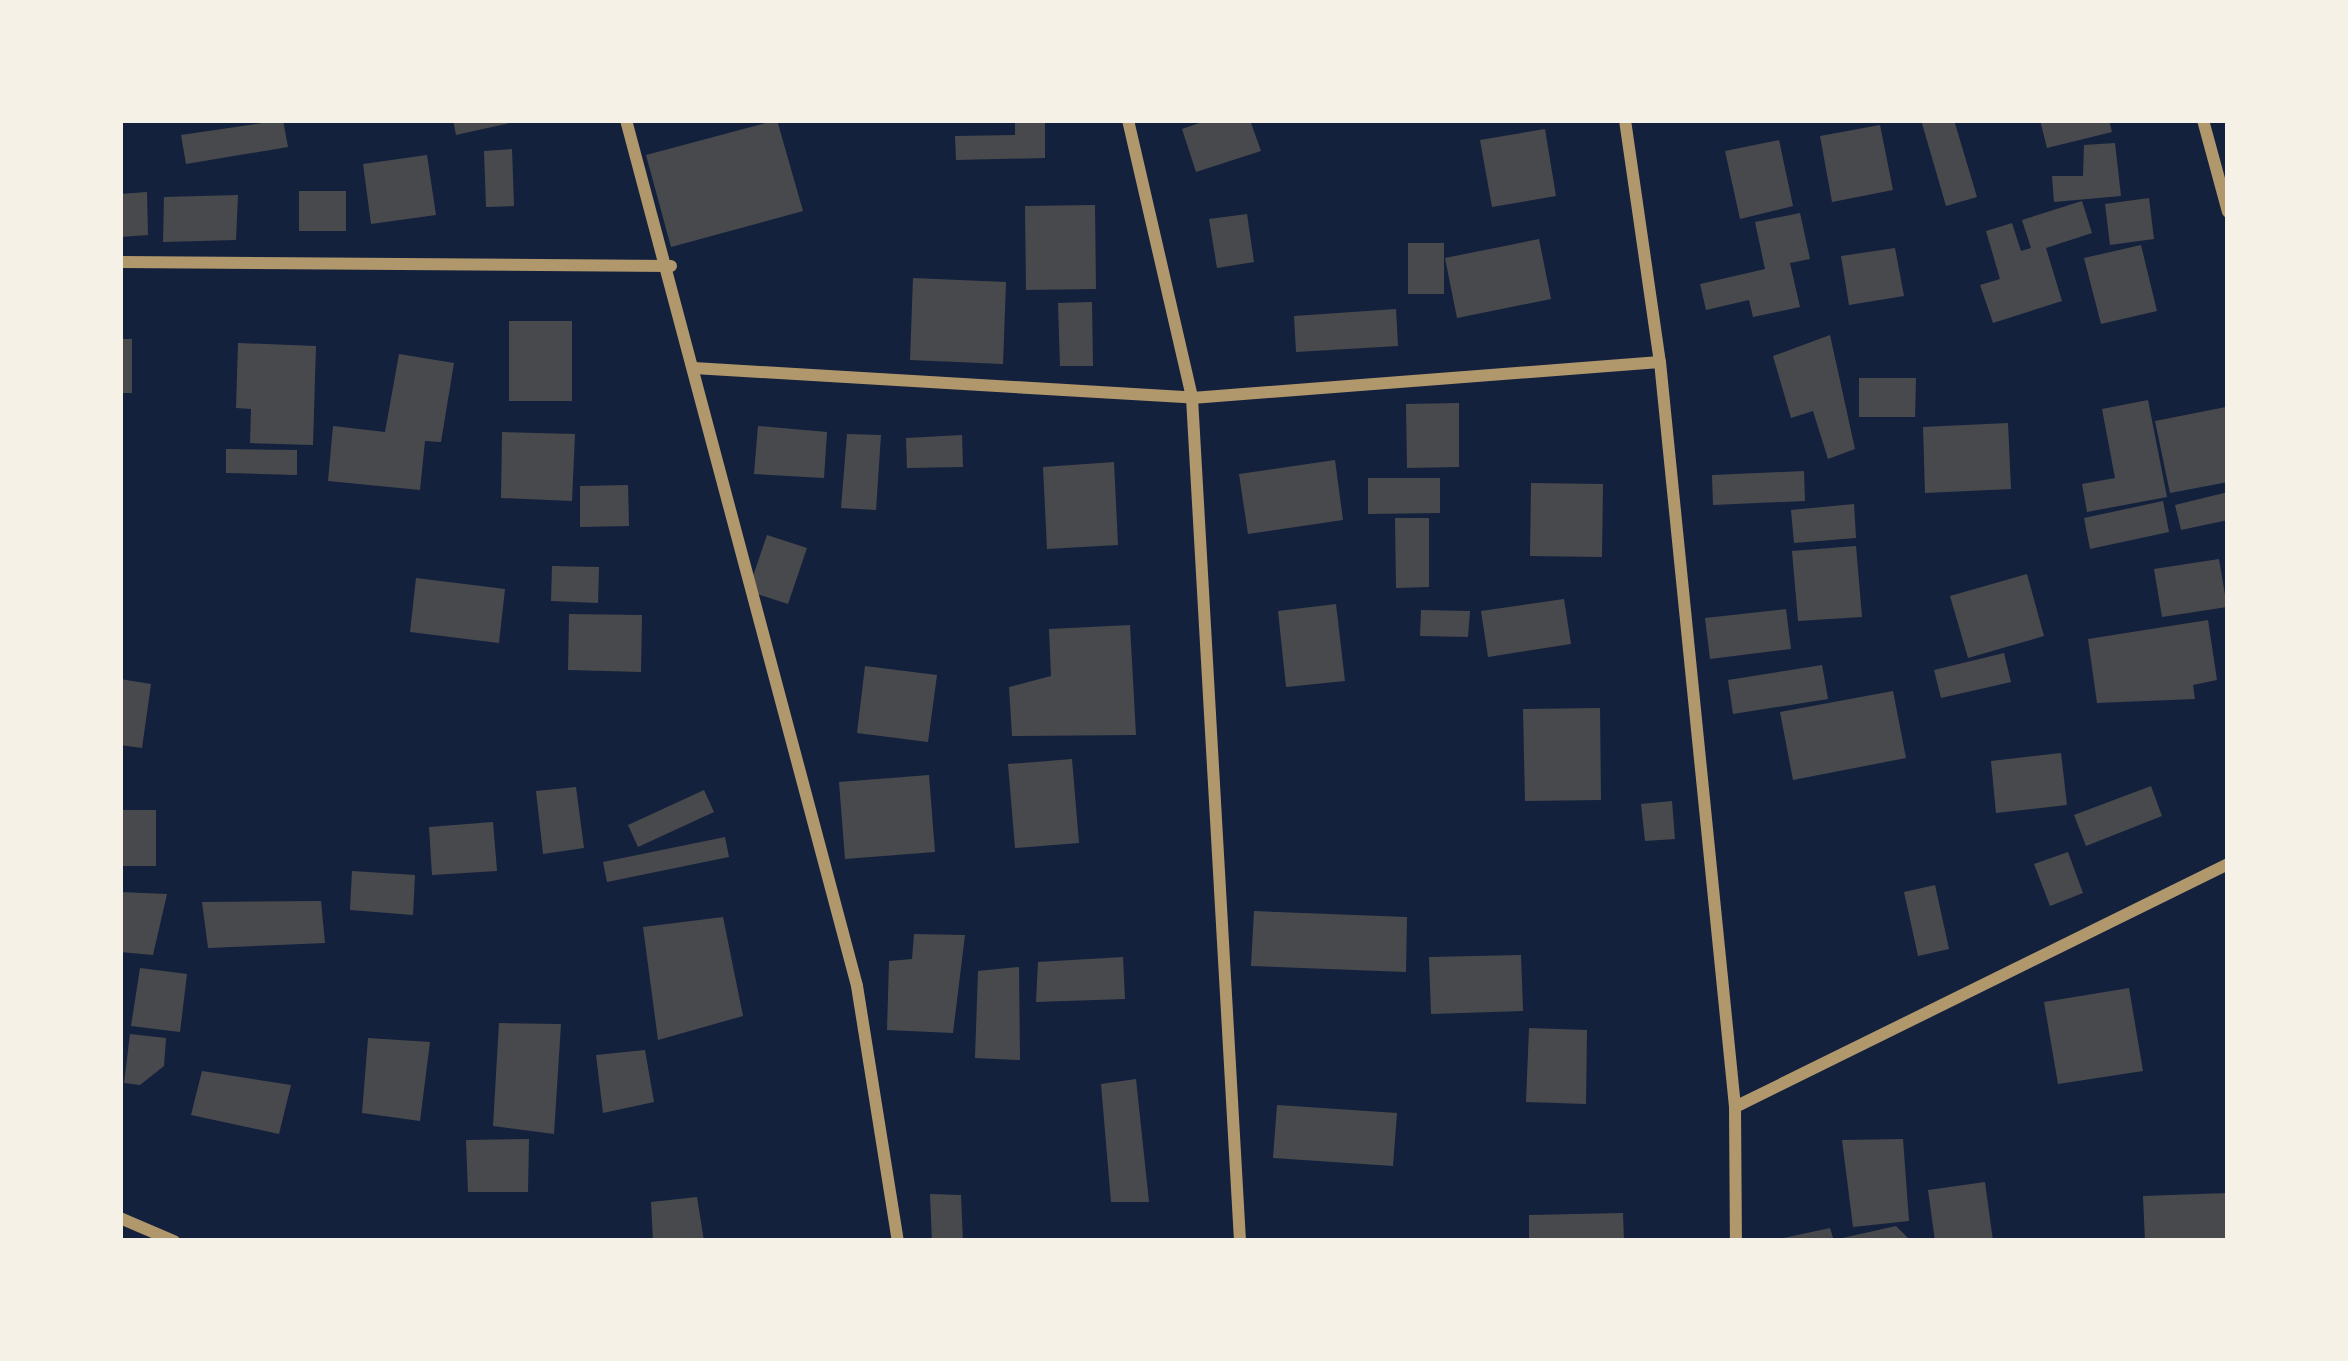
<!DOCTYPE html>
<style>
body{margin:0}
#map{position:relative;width:2348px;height:1361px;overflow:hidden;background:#14213d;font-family:"PT Sans",sans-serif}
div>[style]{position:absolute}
.building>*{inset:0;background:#48494c}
.minor>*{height:12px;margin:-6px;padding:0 6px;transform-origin:6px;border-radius:6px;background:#b1986c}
span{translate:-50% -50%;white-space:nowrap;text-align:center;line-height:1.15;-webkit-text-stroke:9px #f6f1e7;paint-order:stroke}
.frame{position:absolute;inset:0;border:123px solid #f6f1e7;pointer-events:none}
</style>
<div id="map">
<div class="building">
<i style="clip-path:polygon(283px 120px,288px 147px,186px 164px,181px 135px)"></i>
<i style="clip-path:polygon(453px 120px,514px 120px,514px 122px,456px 135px)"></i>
<i style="clip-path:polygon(777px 120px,803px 211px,671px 247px,646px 155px)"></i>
<i style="clip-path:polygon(1015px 120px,1045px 120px,1045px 158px,956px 160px,955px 136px,1015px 135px)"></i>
<i style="clip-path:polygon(1208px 120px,1250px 120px,1261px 151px,1196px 172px,1182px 129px)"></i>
<i style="clip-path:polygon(1921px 120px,1954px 120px,1977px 197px,1946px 206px)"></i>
<i style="clip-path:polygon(2040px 120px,2109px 120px,2112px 132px,2047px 148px)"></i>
<i style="clip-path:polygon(1880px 125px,1893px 190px,1832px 202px,1820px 136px)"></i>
<i style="clip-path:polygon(1545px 129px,1556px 196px,1492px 207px,1480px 140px)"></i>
<i style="clip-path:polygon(1779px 140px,1793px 206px,1740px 219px,1725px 151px)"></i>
<i style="clip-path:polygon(2115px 143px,2121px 196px,2054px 202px,2052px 176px,2083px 176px,2084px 145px)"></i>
<i style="clip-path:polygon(512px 149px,514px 206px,486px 207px,484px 151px)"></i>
<i style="clip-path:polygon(427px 155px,436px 215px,371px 224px,363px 164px)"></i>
<i style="clip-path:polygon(299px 191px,346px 191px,346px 231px,299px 231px)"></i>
<i style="clip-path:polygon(147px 192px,148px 235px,120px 237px,120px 194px)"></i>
<i style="clip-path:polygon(238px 195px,236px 240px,163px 242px,164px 197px)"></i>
<i style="clip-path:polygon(2149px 198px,2154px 239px,2110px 245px,2105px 204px)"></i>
<i style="clip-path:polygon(2082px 201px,2092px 233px,2046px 248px,2062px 301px,1993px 323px,1980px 285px,2000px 279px,1986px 231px,2012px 223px,2021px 251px,2031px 248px,2022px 220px)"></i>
<i style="clip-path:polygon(1095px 205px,1096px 289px,1026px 290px,1025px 206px)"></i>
<i style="clip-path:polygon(1800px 213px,1810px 259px,1790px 263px,1800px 307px,1753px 317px,1749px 300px,1706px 310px,1700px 284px,1765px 269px,1755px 222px)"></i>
<i style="clip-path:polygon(1247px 214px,1254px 262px,1217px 268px,1209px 219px)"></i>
<i style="clip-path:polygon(1539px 239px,1551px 299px,1457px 318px,1445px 258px)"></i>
<i style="clip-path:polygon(1408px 243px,1444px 243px,1444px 294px,1408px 294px)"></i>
<i style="clip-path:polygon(2141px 245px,2157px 311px,2101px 324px,2084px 258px)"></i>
<i style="clip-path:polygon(1895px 248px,1904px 296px,1849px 305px,1841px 256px)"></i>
<i style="clip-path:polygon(913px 278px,1006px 282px,1003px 364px,910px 360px)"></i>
<i style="clip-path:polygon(1092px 302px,1093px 366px,1060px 366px,1058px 303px)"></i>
<i style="clip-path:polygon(1396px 309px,1398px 346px,1296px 352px,1294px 316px)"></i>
<i style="clip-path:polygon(509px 321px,572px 321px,572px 401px,509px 401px)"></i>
<i style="clip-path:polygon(1830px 335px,1855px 449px,1828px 459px,1813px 411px,1791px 418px,1773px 356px)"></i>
<i style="clip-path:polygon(120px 339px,132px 339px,132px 393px,120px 393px)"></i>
<i style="clip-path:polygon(238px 343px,316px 346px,313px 445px,250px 443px,251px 409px,236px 408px)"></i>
<i style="clip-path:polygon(399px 354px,454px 363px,441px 442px,425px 441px,420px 490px,328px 481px,333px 426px,385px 432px)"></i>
<i style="clip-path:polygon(1859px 378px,1916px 378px,1915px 417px,1859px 417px)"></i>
<i style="clip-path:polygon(2148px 400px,2167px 497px,2087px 512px,2082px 484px,2115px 478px,2102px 409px)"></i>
<i style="clip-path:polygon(1459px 403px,1459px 467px,1407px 468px,1406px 404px)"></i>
<i style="clip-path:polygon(2226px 407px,2228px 482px,2170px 493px,2155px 421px)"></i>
<i style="clip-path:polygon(2008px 423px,2011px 489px,1925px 493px,1923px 427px)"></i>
<i style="clip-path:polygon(758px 426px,827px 432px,824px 478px,754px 474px)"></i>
<i style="clip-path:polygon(502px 432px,575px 434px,572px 501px,501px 498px)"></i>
<i style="clip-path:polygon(847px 434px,881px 435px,876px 510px,841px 508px)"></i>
<i style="clip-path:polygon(962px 435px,963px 467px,907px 468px,906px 438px)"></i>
<i style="clip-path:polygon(226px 449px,297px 450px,297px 475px,226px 473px)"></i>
<i style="clip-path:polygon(1335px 460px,1343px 520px,1248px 534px,1239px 474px)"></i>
<i style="clip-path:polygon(1114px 462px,1118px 545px,1047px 549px,1043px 467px)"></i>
<i style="clip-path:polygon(1804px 471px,1805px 501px,1713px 505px,1712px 475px)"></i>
<i style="clip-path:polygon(1368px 478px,1440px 478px,1440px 513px,1368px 514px)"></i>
<i style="clip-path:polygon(1531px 483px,1603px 484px,1602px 557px,1530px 556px)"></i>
<i style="clip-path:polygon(628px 485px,629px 526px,580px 527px,580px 486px)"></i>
<i style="clip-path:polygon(2228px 492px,2228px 520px,2181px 530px,2175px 505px)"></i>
<i style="clip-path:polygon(2163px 501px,2169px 532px,2090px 549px,2084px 518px)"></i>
<i style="clip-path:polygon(1854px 504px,1856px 538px,1794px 543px,1791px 510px)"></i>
<i style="clip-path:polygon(1395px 518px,1429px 518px,1429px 587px,1396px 588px)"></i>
<i style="clip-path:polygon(767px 535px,807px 548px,788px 604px,748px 591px)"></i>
<i style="clip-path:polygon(1856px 546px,1862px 617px,1798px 621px,1792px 551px)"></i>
<i style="clip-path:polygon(2219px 559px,2227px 607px,2162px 617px,2154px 569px)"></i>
<i style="clip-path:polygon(552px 566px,599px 567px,598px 603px,551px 601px)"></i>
<i style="clip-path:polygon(2027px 574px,2044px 636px,1968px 658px,1950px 596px)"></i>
<i style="clip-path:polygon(416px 578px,505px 589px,499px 643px,410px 632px)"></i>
<i style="clip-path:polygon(1564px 599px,1571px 644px,1488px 657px,1481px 611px)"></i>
<i style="clip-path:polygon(1336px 604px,1345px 681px,1286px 687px,1278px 611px)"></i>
<i style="clip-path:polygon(1786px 609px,1791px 649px,1710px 659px,1705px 618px)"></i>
<i style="clip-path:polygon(1421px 610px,1470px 611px,1468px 637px,1420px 636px)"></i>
<i style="clip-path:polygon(569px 614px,642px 615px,641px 672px,568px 670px)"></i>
<i style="clip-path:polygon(2208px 620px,2217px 680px,2193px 685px,2195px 699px,2097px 703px,2088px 639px)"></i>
<i style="clip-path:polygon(1130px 625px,1136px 735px,1012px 736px,1009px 687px,1051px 676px,1049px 629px)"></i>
<i style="clip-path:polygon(2004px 653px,2011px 682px,1941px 698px,1934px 670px)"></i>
<i style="clip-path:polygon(1822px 665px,1828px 699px,1733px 714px,1728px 680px)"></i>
<i style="clip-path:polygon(865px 666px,937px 675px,928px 742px,857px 733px)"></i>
<i style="clip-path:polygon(120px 679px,151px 684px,142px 748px,120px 745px)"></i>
<i style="clip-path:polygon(1893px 691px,1906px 758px,1793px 780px,1780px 712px)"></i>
<i style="clip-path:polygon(1600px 708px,1601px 800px,1525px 801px,1523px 709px)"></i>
<i style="clip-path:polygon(2061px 753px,2067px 805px,1996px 813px,1991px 761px)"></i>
<i style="clip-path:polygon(1072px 759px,1079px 843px,1015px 848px,1008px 764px)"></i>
<i style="clip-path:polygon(929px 775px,935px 852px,845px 859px,839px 782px)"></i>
<i style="clip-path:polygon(2151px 786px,2162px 816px,2086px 846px,2074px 815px)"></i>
<i style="clip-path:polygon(576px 787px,584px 848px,543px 854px,536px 791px)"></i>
<i style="clip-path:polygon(704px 790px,714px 812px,638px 847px,628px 825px)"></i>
<i style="clip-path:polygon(1672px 801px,1675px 839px,1645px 841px,1641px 804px)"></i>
<i style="clip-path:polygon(120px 810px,156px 810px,156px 866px,120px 866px)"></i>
<i style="clip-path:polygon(493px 822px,497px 871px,432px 875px,429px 827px)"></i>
<i style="clip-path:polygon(725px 837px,729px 857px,607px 882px,603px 862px)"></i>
<i style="clip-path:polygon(2068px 852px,2083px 893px,2050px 906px,2034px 864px)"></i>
<i style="clip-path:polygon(352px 871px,415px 875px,413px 915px,350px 910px)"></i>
<i style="clip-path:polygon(1935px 885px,1949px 949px,1918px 956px,1904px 892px)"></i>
<i style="clip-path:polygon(120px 892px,167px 894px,153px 955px,120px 952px)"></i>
<i style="clip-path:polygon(321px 901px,325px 943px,208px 948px,202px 902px)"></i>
<i style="clip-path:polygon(1254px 911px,1407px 917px,1406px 972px,1251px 966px)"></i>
<i style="clip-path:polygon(723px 917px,743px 1016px,658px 1040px,643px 927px)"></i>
<i style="clip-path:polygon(914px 934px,965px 935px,953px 1033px,887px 1030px,889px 961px,912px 959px)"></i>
<i style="clip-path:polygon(1521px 955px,1523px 1011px,1431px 1014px,1429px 957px)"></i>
<i style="clip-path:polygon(1123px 957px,1125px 999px,1036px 1002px,1038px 962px)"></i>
<i style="clip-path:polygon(1019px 967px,1020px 1060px,975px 1058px,978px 971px)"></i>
<i style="clip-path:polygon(140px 968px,187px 974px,180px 1032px,131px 1026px)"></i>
<i style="clip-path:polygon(2129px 988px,2143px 1071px,2058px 1084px,2044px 1002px)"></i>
<i style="clip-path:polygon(499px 1023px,561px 1024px,554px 1134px,493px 1126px)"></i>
<i style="clip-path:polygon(1529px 1028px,1587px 1030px,1586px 1104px,1526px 1102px)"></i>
<i style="clip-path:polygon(130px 1034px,166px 1038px,164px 1066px,140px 1085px,124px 1083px)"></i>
<i style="clip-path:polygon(368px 1038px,430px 1042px,420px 1121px,362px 1113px)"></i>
<i style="clip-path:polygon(645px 1050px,654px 1102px,603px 1113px,596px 1055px)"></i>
<i style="clip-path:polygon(202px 1071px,291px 1085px,279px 1134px,191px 1115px)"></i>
<i style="clip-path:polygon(1136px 1079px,1149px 1202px,1111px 1202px,1101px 1084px)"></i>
<i style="clip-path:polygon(1277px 1105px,1397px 1113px,1393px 1166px,1273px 1158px)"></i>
<i style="clip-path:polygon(529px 1139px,528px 1192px,468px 1192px,466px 1140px)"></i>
<i style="clip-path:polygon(1903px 1139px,1909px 1221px,1853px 1227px,1842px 1140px)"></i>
<i style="clip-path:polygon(1985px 1182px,1993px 1241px,1935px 1241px,1928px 1190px)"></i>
<i style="clip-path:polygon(2228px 1193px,2228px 1241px,2145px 1241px,2143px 1196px)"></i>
<i style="clip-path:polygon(930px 1194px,961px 1195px,963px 1241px,932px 1241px)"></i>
<i style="clip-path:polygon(697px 1197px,704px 1241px,653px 1241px,651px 1202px)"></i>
<i style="clip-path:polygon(1623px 1213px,1624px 1241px,1529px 1241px,1529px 1215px)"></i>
<i style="clip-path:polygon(1896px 1226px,1911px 1241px,1838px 1241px,1838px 1239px)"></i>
<i style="clip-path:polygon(1830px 1228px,1834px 1241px,1779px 1241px,1779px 1239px)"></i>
</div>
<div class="minor">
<i style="left:626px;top:120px;width:896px;rotate:75.06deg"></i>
<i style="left:857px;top:986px;width:258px;rotate:80.9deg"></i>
<i style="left:1128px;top:120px;width:285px;rotate:77deg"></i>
<i style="left:1192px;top:398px;width:844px;rotate:86.74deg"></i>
<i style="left:1625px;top:120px;width:245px;rotate:81.8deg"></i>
<i style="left:1660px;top:362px;width:749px;rotate:84.25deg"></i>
<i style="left:1735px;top:1107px;width:134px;rotate:89.6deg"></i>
<i style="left:2203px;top:120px;width:95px;rotate:74.8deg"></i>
<i style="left:120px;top:262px;width:551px;rotate:0.42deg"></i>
<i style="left:694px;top:368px;width:499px;rotate:3.4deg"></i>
<i style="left:1192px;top:398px;width:469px;rotate:-4.4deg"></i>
<i style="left:1735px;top:1107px;width:550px;rotate:-26.24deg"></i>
<i style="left:120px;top:1218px;width:59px;rotate:23.1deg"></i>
</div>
<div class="frame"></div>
</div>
